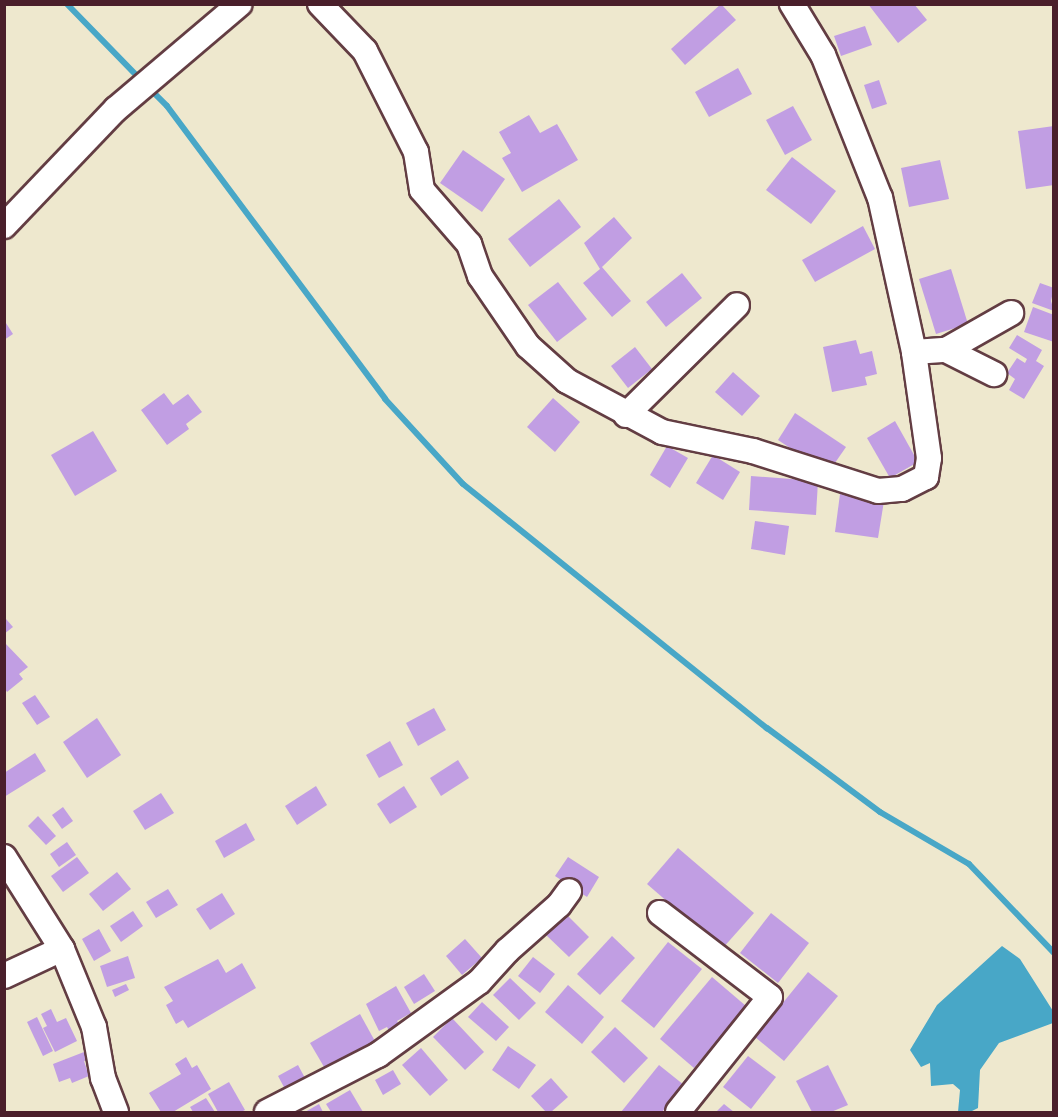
<!DOCTYPE html>
<style>
body{margin:0}
#map{position:relative;width:1058px;height:1117px;overflow:hidden;background:#eee8ce;font-family:"Comic Neue",sans-serif}
div>[style]{position:absolute}
.water>*{inset:0;background:#48a7c7}
.stream>*{height:6px;margin:-3px;padding:0 3px;transform-origin:3px;border-radius:3px;background:#48a7c7}
.building>*{inset:0;background:#c19ee3}
.roads{filter:drop-shadow(2px 0 #633d43) drop-shadow(-2px 0 #633d43) drop-shadow(0 2px #633d43) drop-shadow(0 -2px #633d43)}
.minor>*{height:24px;margin:-12px;padding:0 12px;transform-origin:12px;border-radius:12px;background:#fff}
span{translate:-50% -50%;white-space:nowrap;text-align:center;line-height:1.15;-webkit-text-stroke:6px #f7f3e8;paint-order:stroke}
.frame{position:absolute;inset:0;border:6px solid #4a1f2b;pointer-events:none}
</style>
<div id="map">
<div class="water">
<i style="clip-path:polygon(1002px 946px,1020px 959px,1053px 1011px,1053px 1023px,999px 1043px,980px 1070px,978px 1108px,970px 1112px,958px 1112px,960px 1090px,953px 1084px,931px 1086px,930px 1063px,921px 1067px,910px 1050px,937px 1005px)"></i>
</div>
<div class="stream">
<i style="left:67px;top:4px;width:107px;rotate:45.8deg"></i>
<i style="left:149px;top:88px;width:25px;rotate:45deg"></i>
<i style="left:167px;top:106px;width:365px;rotate:53.3deg"></i>
<i style="left:385px;top:399px;width:115px;rotate:47.5deg"></i>
<i style="left:463px;top:484px;width:390px;rotate:38.8deg"></i>
<i style="left:767px;top:728px;width:141px;rotate:36.6deg"></i>
<i style="left:880px;top:812px;width:103px;rotate:30.3deg"></i>
<i style="left:969px;top:864px;width:123px;rotate:46.3deg"></i>
</div>
<div class="building">
<i style="clip-path:polygon(721px 4px,736px 20px,685px 65px,671px 49px)"></i>
<i style="clip-path:polygon(868px 4px,914px 4px,927px 20px,898px 43px)"></i>
<i style="clip-path:polygon(865px 26px,872px 45px,841px 56px,834px 36px)"></i>
<i style="clip-path:polygon(738px 68px,752px 94px,709px 117px,695px 92px)"></i>
<i style="clip-path:polygon(879px 80px,887px 104px,872px 109px,864px 85px)"></i>
<i style="clip-path:polygon(793px 106px,812px 140px,785px 155px,766px 120px)"></i>
<i style="clip-path:polygon(529px 115px,540px 133px,557px 124px,578px 160px,522px 192px,502px 158px,511px 153px,499px 132px)"></i>
<i style="clip-path:polygon(1054px 126px,1054px 185px,1026px 189px,1018px 131px)"></i>
<i style="clip-path:polygon(463px 150px,505px 179px,482px 212px,440px 183px)"></i>
<i style="clip-path:polygon(792px 157px,836px 191px,811px 224px,766px 190px)"></i>
<i style="clip-path:polygon(940px 160px,949px 199px,909px 207px,901px 168px)"></i>
<i style="clip-path:polygon(559px 199px,581px 227px,530px 267px,508px 239px)"></i>
<i style="clip-path:polygon(614px 217px,632px 238px,602px 267px,631px 301px,612px 317px,583px 283px,600px 269px,584px 243px)"></i>
<i style="clip-path:polygon(863px 226px,875px 249px,815px 282px,802px 260px)"></i>
<i style="clip-path:polygon(951px 269px,968px 324px,936px 334px,919px 279px)"></i>
<i style="clip-path:polygon(682px 273px,702px 298px,666px 327px,646px 302px)"></i>
<i style="clip-path:polygon(558px 282px,587px 319px,557px 342px,528px 305px)"></i>
<i style="clip-path:polygon(1040px 283px,1054px 288px,1051px 301px,1054px 311px,1032px 303px)"></i>
<i style="clip-path:polygon(1033px 307px,1054px 315px,1054px 342px,1024px 332px)"></i>
<i style="clip-path:polygon(4px 320px,13px 334px,4px 340px)"></i>
<i style="clip-path:polygon(1017px 335px,1042px 350px,1036px 361px,1044px 366px,1024px 399px,1009px 390px,1015px 379px,1007px 373px,1017px 358px,1025px 363px,1027px 359px,1009px 348px)"></i>
<i style="clip-path:polygon(856px 340px,860px 354px,872px 351px,877px 374px,865px 377px,867px 385px,832px 392px,823px 347px)"></i>
<i style="clip-path:polygon(635px 347px,652px 369px,628px 388px,611px 366px)"></i>
<i style="clip-path:polygon(733px 372px,760px 396px,742px 416px,715px 392px)"></i>
<i style="clip-path:polygon(164px 393px,173px 405px,188px 394px,202px 412px,186px 424px,189px 429px,167px 445px,141px 410px)"></i>
<i style="clip-path:polygon(553px 398px,580px 422px,555px 452px,527px 427px)"></i>
<i style="clip-path:polygon(795px 413px,846px 447px,828px 473px,778px 440px)"></i>
<i style="clip-path:polygon(895px 421px,918px 462px,890px 478px,867px 438px)"></i>
<i style="clip-path:polygon(93px 431px,117px 471px,75px 496px,51px 455px)"></i>
<i style="clip-path:polygon(667px 446px,688px 458px,670px 488px,650px 475px)"></i>
<i style="clip-path:polygon(713px 455px,740px 472px,723px 500px,696px 483px)"></i>
<i style="clip-path:polygon(751px 476px,818px 481px,816px 515px,749px 510px)"></i>
<i style="clip-path:polygon(840px 494px,884px 501px,878px 538px,835px 532px)"></i>
<i style="clip-path:polygon(755px 521px,789px 526px,785px 555px,751px 549px)"></i>
<i style="clip-path:polygon(6px 619px,13px 627px,4px 634px,4px 620px)"></i>
<i style="clip-path:polygon(5px 643px,28px 667px,19px 674px,23px 679px,7px 692px,5px 689px)"></i>
<i style="clip-path:polygon(35px 695px,50px 717px,37px 725px,22px 703px)"></i>
<i style="clip-path:polygon(434px 708px,446px 730px,418px 746px,406px 723px)"></i>
<i style="clip-path:polygon(97px 718px,121px 755px,87px 778px,63px 742px)"></i>
<i style="clip-path:polygon(390px 741px,403px 765px,379px 778px,366px 755px)"></i>
<i style="clip-path:polygon(35px 753px,46px 771px,4px 797px,4px 773px)"></i>
<i style="clip-path:polygon(458px 760px,469px 778px,441px 796px,430px 778px)"></i>
<i style="clip-path:polygon(316px 786px,327px 805px,297px 825px,285px 806px)"></i>
<i style="clip-path:polygon(404px 786px,417px 807px,390px 824px,377px 804px)"></i>
<i style="clip-path:polygon(161px 793px,174px 813px,145px 830px,133px 811px)"></i>
<i style="clip-path:polygon(63px 807px,73px 821px,62px 829px,52px 815px)"></i>
<i style="clip-path:polygon(38px 816px,56px 836px,46px 845px,28px 826px)"></i>
<i style="clip-path:polygon(246px 823px,255px 840px,224px 858px,215px 841px)"></i>
<i style="clip-path:polygon(67px 842px,76px 855px,59px 867px,50px 854px)"></i>
<i style="clip-path:polygon(678px 848px,754px 913px,722px 949px,647px 884px)"></i>
<i style="clip-path:polygon(77px 857px,89px 873px,63px 892px,51px 876px)"></i>
<i style="clip-path:polygon(568px 857px,599px 877px,587px 897px,555px 876px)"></i>
<i style="clip-path:polygon(117px 872px,131px 889px,103px 911px,89px 894px)"></i>
<i style="clip-path:polygon(168px 889px,178px 905px,156px 918px,146px 902px)"></i>
<i style="clip-path:polygon(222px 893px,235px 914px,210px 930px,196px 909px)"></i>
<i style="clip-path:polygon(133px 911px,143px 926px,121px 942px,110px 926px)"></i>
<i style="clip-path:polygon(565px 913px,589px 937px,569px 957px,545px 934px)"></i>
<i style="clip-path:polygon(771px 913px,809px 943px,778px 983px,740px 953px)"></i>
<i style="clip-path:polygon(99px 929px,111px 951px,94px 961px,82px 939px)"></i>
<i style="clip-path:polygon(612px 936px,635px 958px,600px 995px,577px 974px)"></i>
<i style="clip-path:polygon(465px 939px,482px 958px,462px 975px,446px 956px)"></i>
<i style="clip-path:polygon(668px 942px,702px 969px,654px 1028px,621px 1001px)"></i>
<i style="clip-path:polygon(128px 956px,135px 978px,107px 987px,100px 966px)"></i>
<i style="clip-path:polygon(533px 957px,555px 974px,540px 993px,518px 976px)"></i>
<i style="clip-path:polygon(218px 959px,226px 973px,242px 963px,256px 988px,188px 1028px,183px 1020px,176px 1024px,166px 1005px,173px 1001px,164px 987px)"></i>
<i style="clip-path:polygon(808px 972px,838px 996px,784px 1061px,755px 1037px)"></i>
<i style="clip-path:polygon(424px 974px,435px 991px,414px 1004px,404px 987px)"></i>
<i style="clip-path:polygon(712px 977px,746px 1006px,694px 1068px,660px 1039px)"></i>
<i style="clip-path:polygon(510px 978px,536px 1003px,519px 1020px,493px 995px)"></i>
<i style="clip-path:polygon(126px 984px,129px 990px,115px 997px,112px 990px)"></i>
<i style="clip-path:polygon(568px 985px,604px 1017px,582px 1044px,545px 1012px)"></i>
<i style="clip-path:polygon(396px 986px,411px 1013px,397px 1021px,404px 1032px,393px 1038px,387px 1027px,379px 1031px,366px 1004px)"></i>
<i style="clip-path:polygon(482px 1002px,509px 1027px,496px 1041px,468px 1017px)"></i>
<i style="clip-path:polygon(51px 1009px,57px 1022px,66px 1018px,77px 1041px,55px 1052px,43px 1028px,47px 1026px,41px 1014px)"></i>
<i style="clip-path:polygon(360px 1014px,376px 1043px,327px 1072px,310px 1043px)"></i>
<i style="clip-path:polygon(37px 1017px,53px 1051px,43px 1056px,27px 1022px)"></i>
<i style="clip-path:polygon(452px 1018px,484px 1052px,465px 1070px,433px 1037px)"></i>
<i style="clip-path:polygon(615px 1027px,648px 1058px,624px 1083px,591px 1052px)"></i>
<i style="clip-path:polygon(508px 1046px,536px 1065px,519px 1089px,492px 1070px)"></i>
<i style="clip-path:polygon(421px 1048px,448px 1080px,430px 1096px,402px 1065px)"></i>
<i style="clip-path:polygon(84px 1052px,87px 1060px,84px 1061px,89px 1076px,72px 1083px,70px 1078px,59px 1082px,53px 1064px)"></i>
<i style="clip-path:polygon(748px 1056px,776px 1077px,751px 1109px,723px 1087px)"></i>
<i style="clip-path:polygon(186px 1057px,192px 1068px,197px 1065px,211px 1089px,173px 1112px,161px 1112px,149px 1093px,181px 1074px,175px 1064px)"></i>
<i style="clip-path:polygon(298px 1065px,305px 1078px,285px 1089px,278px 1076px)"></i>
<i style="clip-path:polygon(659px 1065px,684px 1085px,662px 1112px,621px 1112px)"></i>
<i style="clip-path:polygon(828px 1065px,848px 1105px,831px 1112px,812px 1112px,796px 1081px)"></i>
<i style="clip-path:polygon(393px 1070px,401px 1084px,383px 1095px,375px 1080px)"></i>
<i style="clip-path:polygon(551px 1078px,568px 1097px,551px 1112px,546px 1112px,531px 1096px)"></i>
<i style="clip-path:polygon(229px 1082px,245px 1110px,241px 1112px,218px 1112px,208px 1094px)"></i>
<i style="clip-path:polygon(350px 1090px,363px 1112px,331px 1112px,326px 1104px)"></i>
<i style="clip-path:polygon(206px 1098px,215px 1112px,193px 1112px,190px 1107px)"></i>
<i style="clip-path:polygon(319px 1104px,323px 1112px,305px 1112px)"></i>
<i style="clip-path:polygon(724px 1104px,734px 1112px,716px 1112px)"></i>
</div>
<div class="roads">
<div class="minor">
<i style="left:320px;top:4px;width:65px;rotate:46.2deg"></i>
<i style="left:365px;top:51px;width:113px;rotate:63.2deg"></i>
<i style="left:416px;top:152px;width:38px;rotate:81deg"></i>
<i style="left:422px;top:190px;width:72px;rotate:49deg"></i>
<i style="left:469px;top:244px;width:34px;rotate:71deg"></i>
<i style="left:480px;top:276px;width:85px;rotate:55.6deg"></i>
<i style="left:528px;top:346px;width:52px;rotate:41.9deg"></i>
<i style="left:567px;top:381px;width:108px;rotate:28.2deg"></i>
<i style="left:662px;top:432px;width:93px;rotate:11.8deg"></i>
<i style="left:753px;top:451px;width:131px;rotate:17.7deg"></i>
<i style="left:878px;top:491px;width:24px;rotate:-5deg"></i>
<i style="left:902px;top:489px;width:27px;rotate:-27deg"></i>
<i style="left:926px;top:477px;width:19px;rotate:-81deg"></i>
<i style="left:929px;top:458px;width:107px;rotate:-98.1deg"></i>
<i style="left:914px;top:352px;width:158px;rotate:-102.4deg"></i>
<i style="left:880px;top:198px;width:154px;rotate:-111.7deg"></i>
<i style="left:823px;top:55px;width:60px;rotate:-121.3deg"></i>
<i style="left:4px;top:226px;width:162px;rotate:-46.3deg"></i>
<i style="left:116px;top:109px;width:162px;rotate:-40.3deg"></i>
<i style="left:946px;top:350px;width:54px;rotate:26.6deg"></i>
<i style="left:914px;top:352px;width:32px;rotate:-4deg"></i>
<i style="left:946px;top:350px;width:75px;rotate:-29.6deg"></i>
<i style="left:626px;top:415px;width:156px;rotate:-44.7deg"></i>
<i style="left:4px;top:857px;width:109px;rotate:57.8deg"></i>
<i style="left:62px;top:949px;width:84px;rotate:67.7deg"></i>
<i style="left:94px;top:1027px;width:52px;rotate:80deg"></i>
<i style="left:103px;top:1078px;width:36px;rotate:69deg"></i>
<i style="left:660px;top:913px;width:138px;rotate:37.4deg"></i>
<i style="left:770px;top:997px;width:147px;rotate:128.7deg"></i>
<i style="left:4px;top:976px;width:64px;rotate:-25deg"></i>
<i style="left:267px;top:1112px;width:125px;rotate:-27.2deg"></i>
<i style="left:378px;top:1055px;width:125px;rotate:-35.9deg"></i>
<i style="left:479px;top:982px;width:42px;rotate:-47.9deg"></i>
<i style="left:507px;top:951px;width:69px;rotate:-41.5deg"></i>
<i style="left:559px;top:905px;width:17px;rotate:-54deg"></i>
</div>
</div>
<div class="frame"></div>
</div>
